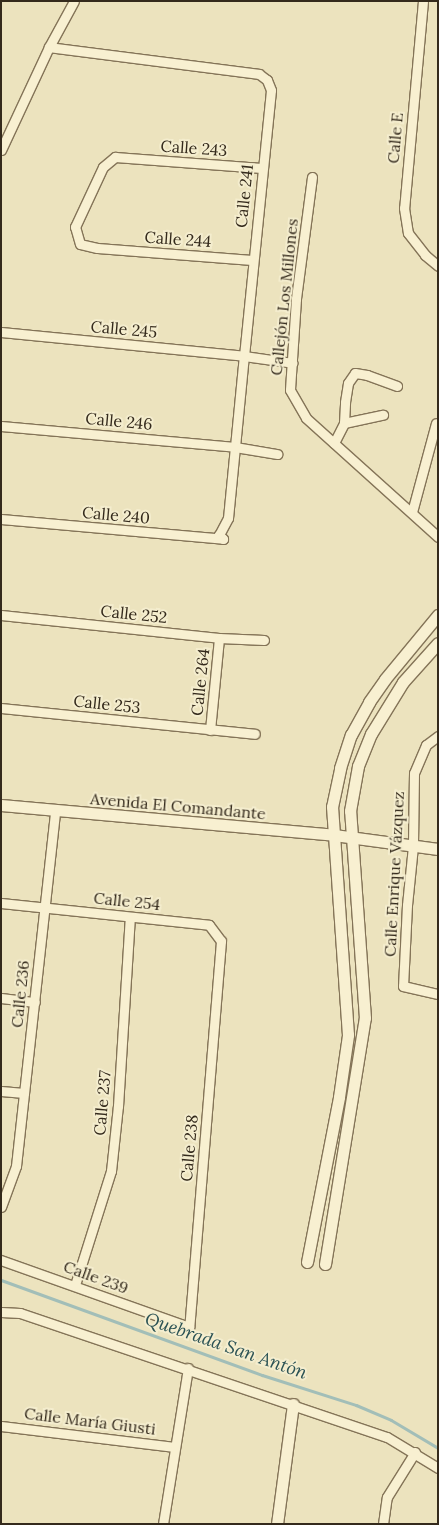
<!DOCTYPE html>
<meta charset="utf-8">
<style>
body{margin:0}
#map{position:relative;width:439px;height:1525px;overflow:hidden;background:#ece3be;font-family:Lora,serif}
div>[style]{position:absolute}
.stream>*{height:3px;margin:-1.5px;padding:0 1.5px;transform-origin:1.5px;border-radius:1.5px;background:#a2beb8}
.roads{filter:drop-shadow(1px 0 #847458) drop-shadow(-1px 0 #847458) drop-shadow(0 1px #847458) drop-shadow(0 -1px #847458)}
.street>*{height:9px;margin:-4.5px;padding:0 4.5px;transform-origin:4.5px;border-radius:4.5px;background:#f8f0d1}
.secondary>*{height:11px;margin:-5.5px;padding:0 5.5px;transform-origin:5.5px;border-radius:5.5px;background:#f8f0d1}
span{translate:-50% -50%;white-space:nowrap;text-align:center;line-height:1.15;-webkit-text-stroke:4px #f4edce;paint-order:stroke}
.street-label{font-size:16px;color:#342a1c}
.water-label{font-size:18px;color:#2b5254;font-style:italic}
.frame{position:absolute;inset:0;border:2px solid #342a1c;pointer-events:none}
</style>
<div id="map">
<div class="stream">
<i style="left:1px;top:1280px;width:278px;rotate:20deg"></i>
<i style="left:262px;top:1375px;width:99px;rotate:17.7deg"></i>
<i style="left:356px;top:1405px;width:38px;rotate:23deg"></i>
<i style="left:391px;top:1420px;width:55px;rotate:30.8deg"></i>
</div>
<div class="roads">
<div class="street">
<i style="left:423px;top:1px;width:208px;rotate:95.2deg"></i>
<i style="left:404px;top:208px;width:25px;rotate:81deg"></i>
<i style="left:408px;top:233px;width:28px;rotate:52deg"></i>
<i style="left:425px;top:255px;width:17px;rotate:40deg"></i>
<i style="left:1px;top:150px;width:114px;rotate:-65deg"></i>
<i style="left:49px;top:47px;width:52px;rotate:-61.5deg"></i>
<i style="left:312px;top:177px;width:123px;rotate:97.5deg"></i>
<i style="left:296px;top:299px;width:91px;rotate:93.8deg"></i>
<i style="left:290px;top:390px;width:32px;rotate:60deg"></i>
<i style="left:306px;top:418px;width:178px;rotate:42deg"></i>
<i style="left:252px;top:260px;width:155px;rotate:-175.6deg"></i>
<i style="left:97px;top:248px;width:17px;rotate:-167deg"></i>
<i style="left:80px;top:244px;width:18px;rotate:-106deg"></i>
<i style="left:75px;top:227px;width:66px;rotate:-65deg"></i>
<i style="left:103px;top:167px;width:16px;rotate:-40deg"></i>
<i style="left:115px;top:157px;width:147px;rotate:4.3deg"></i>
<i style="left:1px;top:332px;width:244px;rotate:5.6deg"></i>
<i style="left:244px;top:356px;width:49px;rotate:8.1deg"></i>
<i style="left:344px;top:423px;width:40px;rotate:-12deg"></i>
<i style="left:1px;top:426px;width:235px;rotate:5.1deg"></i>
<i style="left:235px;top:447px;width:43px;rotate:9.5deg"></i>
<i style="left:334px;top:443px;width:22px;rotate:-63deg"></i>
<i style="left:344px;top:423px;width:21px;rotate:-87deg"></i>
<i style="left:345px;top:402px;width:19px;rotate:-81deg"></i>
<i style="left:348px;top:383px;width:12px;rotate:-55deg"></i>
<i style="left:355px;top:373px;width:12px;rotate:9deg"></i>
<i style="left:367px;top:375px;width:32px;rotate:20deg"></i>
<i style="left:412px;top:512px;width:92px;rotate:-74.9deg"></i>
<i style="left:1px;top:519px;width:223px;rotate:5.1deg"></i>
<i style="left:223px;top:539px;width:6px;rotate:-135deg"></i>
<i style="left:219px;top:535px;width:19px;rotate:-62deg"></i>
<i style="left:228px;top:518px;width:163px;rotate:-84.4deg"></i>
<i style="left:244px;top:356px;width:267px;rotate:-84.2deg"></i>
<i style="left:271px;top:90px;width:11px;rotate:-112deg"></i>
<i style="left:267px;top:80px;width:10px;rotate:-143deg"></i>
<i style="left:259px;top:74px;width:212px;rotate:-172.7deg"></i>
<i style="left:1px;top:615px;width:219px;rotate:6deg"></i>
<i style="left:219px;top:638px;width:45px;rotate:2.5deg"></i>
<i style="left:1px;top:708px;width:255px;rotate:5.8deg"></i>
<i style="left:210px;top:730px;width:92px;rotate:-84.4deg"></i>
<i style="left:438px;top:736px;width:15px;rotate:143deg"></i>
<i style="left:426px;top:745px;width:30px;rotate:113deg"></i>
<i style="left:414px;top:773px;width:73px;rotate:90.8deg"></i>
<i style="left:413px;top:846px;width:59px;rotate:95.8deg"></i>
<i style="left:407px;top:905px;width:81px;rotate:92.8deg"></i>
<i style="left:403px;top:986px;width:36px;rotate:13deg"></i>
<i style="left:1px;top:903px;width:209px;rotate:6deg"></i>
<i style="left:209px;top:925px;width:20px;rotate:53deg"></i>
<i style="left:221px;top:941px;width:387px;rotate:94.7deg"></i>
<i style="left:189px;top:1327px;width:200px;rotate:-160.4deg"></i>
<i style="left:1px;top:998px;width:34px;rotate:7deg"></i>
<i style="left:1px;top:1091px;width:23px;rotate:5deg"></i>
<i style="left:1px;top:1207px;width:44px;rotate:-69.9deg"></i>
<i style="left:16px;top:1166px;width:357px;rotate:-83.7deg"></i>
<i style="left:75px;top:1285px;width:120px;rotate:-72.5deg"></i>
<i style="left:111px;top:1171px;width:65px;rotate:-83.9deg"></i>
<i style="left:118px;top:1106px;width:189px;rotate:-86.4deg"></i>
<i style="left:1px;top:1312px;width:19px;rotate:3deg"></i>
<i style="left:20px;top:1313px;width:387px;rotate:18.7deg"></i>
<i style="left:387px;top:1437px;width:60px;rotate:31.3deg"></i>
<i style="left:1px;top:1426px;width:175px;rotate:6.9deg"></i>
<i style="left:163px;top:1524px;width:158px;rotate:-80.9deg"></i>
<i style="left:383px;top:1524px;width:27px;rotate:-82deg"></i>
<i style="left:387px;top:1497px;width:53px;rotate:-58.1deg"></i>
</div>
<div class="secondary">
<i style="left:1px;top:805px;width:334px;rotate:5.1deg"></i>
<i style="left:334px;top:835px;width:105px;rotate:7.7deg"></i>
<i style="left:307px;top:1262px;width:168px;rotate:-79deg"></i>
<i style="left:339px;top:1097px;width:63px;rotate:-81.7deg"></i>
<i style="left:348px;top:1035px;width:229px;rotate:-94deg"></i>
<i style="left:332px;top:807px;width:40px;rotate:-78deg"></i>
<i style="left:340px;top:768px;width:35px;rotate:-72deg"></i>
<i style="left:351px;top:735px;width:38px;rotate:-61deg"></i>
<i style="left:369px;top:702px;width:28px;rotate:-55deg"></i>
<i style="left:385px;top:679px;width:83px;rotate:-50.4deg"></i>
<i style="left:325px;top:1264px;width:249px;rotate:-80.8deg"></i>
<i style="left:365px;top:1018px;width:208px;rotate:-94.1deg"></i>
<i style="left:350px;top:811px;width:46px;rotate:-79.9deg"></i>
<i style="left:358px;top:766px;width:35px;rotate:-68deg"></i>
<i style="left:371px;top:734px;width:61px;rotate:-58.4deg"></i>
<i style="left:403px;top:682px;width:52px;rotate:-48.1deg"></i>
<i style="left:277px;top:1524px;width:121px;rotate:-82.4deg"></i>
</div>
</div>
<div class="street-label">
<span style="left:395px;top:138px;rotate:-85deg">Calle E</span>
<span style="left:194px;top:148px;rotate:4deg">Calle 243</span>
<span style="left:244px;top:196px;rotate:-84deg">Calle 241</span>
<span style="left:178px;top:239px;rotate:4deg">Calle 244</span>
<span style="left:284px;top:297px;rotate:-84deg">Callejón Los Millones</span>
<span style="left:124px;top:329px;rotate:5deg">Calle 245</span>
<span style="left:119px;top:421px;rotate:5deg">Calle 246</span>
<span style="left:116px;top:515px;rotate:5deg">Calle 240</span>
<span style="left:134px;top:614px;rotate:6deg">Calle 252</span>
<span style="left:200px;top:682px;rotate:-84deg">Calle 264</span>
<span style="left:107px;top:704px;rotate:6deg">Calle 253</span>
<span style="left:178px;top:806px;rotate:5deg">Avenida El Comandante</span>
<span style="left:394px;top:874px;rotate:-87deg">Calle Enrique Vázquez</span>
<span style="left:127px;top:901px;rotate:6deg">Calle 254</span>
<span style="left:20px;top:994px;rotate:-84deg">Calle 236</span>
<span style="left:102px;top:1103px;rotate:-85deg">Calle 237</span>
<span style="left:189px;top:1148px;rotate:-85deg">Calle 238</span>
<span style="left:96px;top:1277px;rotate:20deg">Calle 239</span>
<span style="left:90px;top:1421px;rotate:7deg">Calle María Giusti</span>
</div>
<div class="water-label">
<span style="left:226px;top:1346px;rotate:19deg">Quebrada San Antón</span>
</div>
<div class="frame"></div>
</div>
